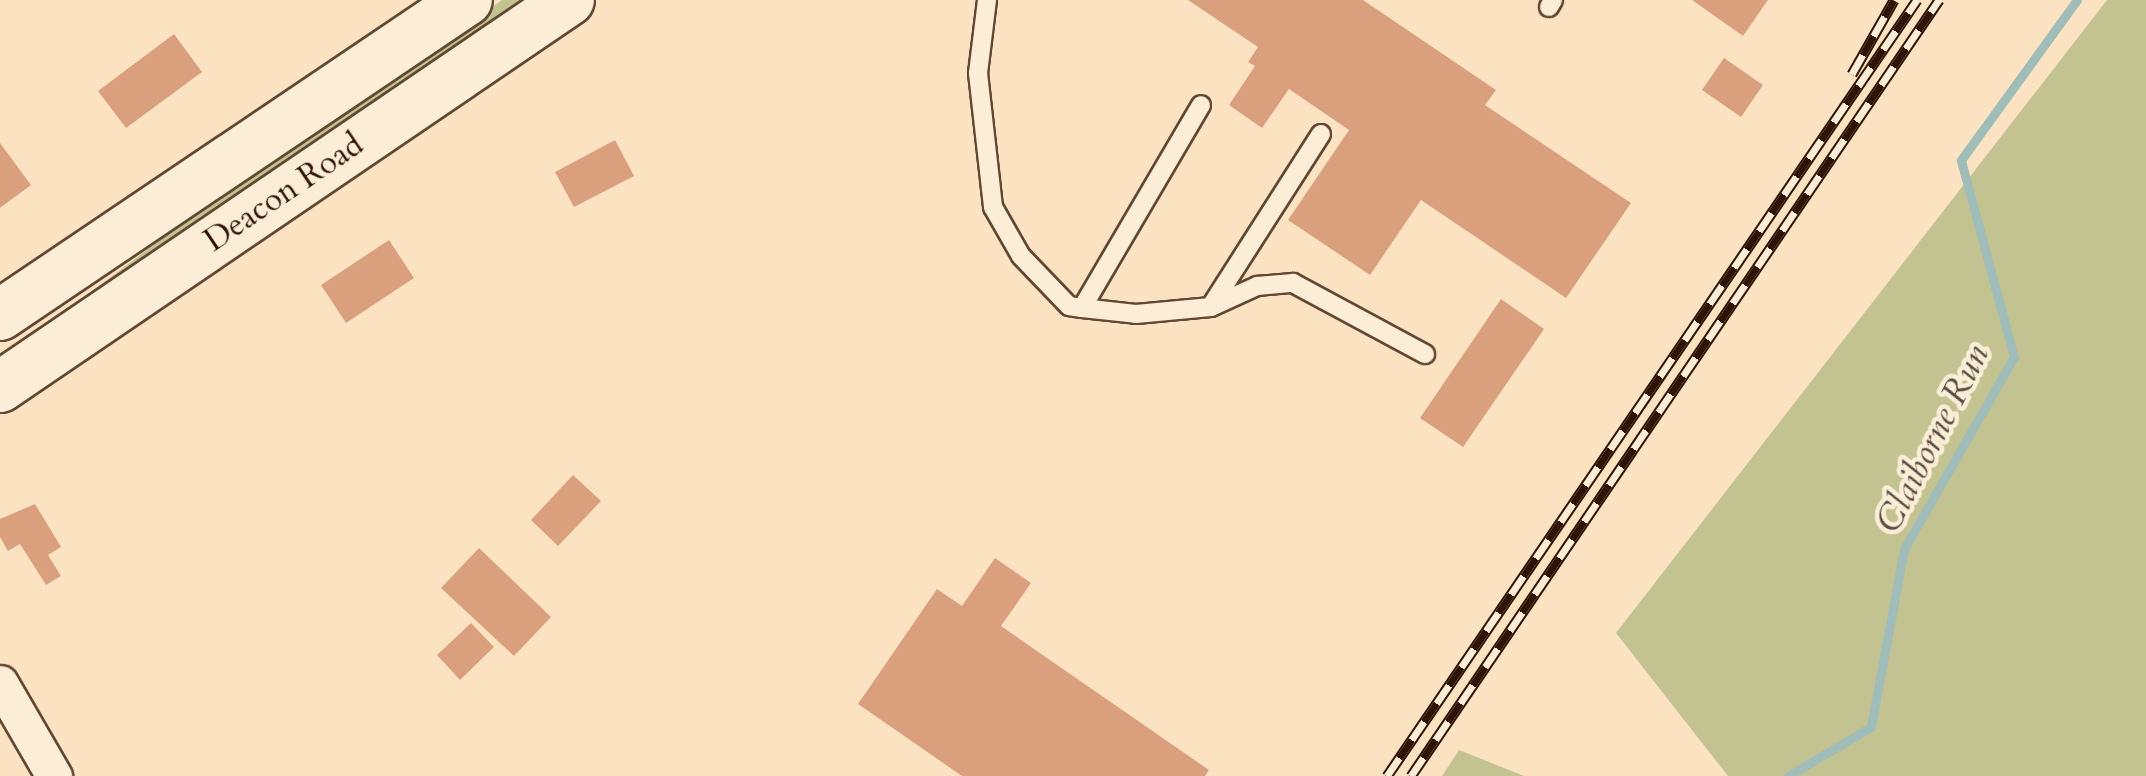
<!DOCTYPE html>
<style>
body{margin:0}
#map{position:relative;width:2146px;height:776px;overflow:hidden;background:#fbe3c1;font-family:Cardo,serif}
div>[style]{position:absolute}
.green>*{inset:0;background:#c2c390}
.stream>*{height:9px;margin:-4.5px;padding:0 4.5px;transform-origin:4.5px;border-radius:4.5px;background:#a0bdb9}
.building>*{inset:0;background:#daa07e}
.roads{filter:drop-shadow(2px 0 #624733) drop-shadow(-2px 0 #624733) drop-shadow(0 2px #624733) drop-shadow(0 -2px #624733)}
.service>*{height:18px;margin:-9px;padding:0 9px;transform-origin:9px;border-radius:9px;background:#fcedd7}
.minor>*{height:35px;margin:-17.5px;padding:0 17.5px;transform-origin:17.5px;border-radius:17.5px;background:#fcedd7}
.secondary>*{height:50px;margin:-25px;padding:0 25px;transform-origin:25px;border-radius:25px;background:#fcedd7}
.rail>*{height:11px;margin-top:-5.5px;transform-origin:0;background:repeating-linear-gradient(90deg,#fcedd7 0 22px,#2f1304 0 44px);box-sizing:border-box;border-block:2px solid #2f1304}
span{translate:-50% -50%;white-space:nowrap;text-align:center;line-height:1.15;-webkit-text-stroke:9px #fcedd7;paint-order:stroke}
.street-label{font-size:32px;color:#2f1304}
.water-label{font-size:35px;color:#574e43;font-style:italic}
</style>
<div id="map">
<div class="green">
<i style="clip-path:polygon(502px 0,539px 0,13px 351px,209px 203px)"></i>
<i style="clip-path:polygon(2107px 0,2146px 0,2146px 776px,1728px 776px,1616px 633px)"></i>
<i style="clip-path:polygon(1459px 750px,1524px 776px,1442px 776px)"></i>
</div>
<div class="stream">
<i style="left:1788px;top:776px;width:96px;rotate:-30.6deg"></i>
<i style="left:1871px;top:727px;width:181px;rotate:-79.5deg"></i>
<i style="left:1904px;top:549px;width:221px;rotate:-60.2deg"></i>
<i style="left:2014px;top:357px;width:204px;rotate:-105.1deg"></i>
<i style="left:1961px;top:160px;width:198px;rotate:-54.1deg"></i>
</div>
<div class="building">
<i style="clip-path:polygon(1188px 0,1363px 0,1496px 90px,1485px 105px,1631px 203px,1566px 298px,1421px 200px,1370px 275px,1288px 220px,1349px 130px,1289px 89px,1262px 128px,1229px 105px,1255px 66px,1248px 62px,1258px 47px)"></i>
<i style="clip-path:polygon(1692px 0,1768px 0,1743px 36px)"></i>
<i style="clip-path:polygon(174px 34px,202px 72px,126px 128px,98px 91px)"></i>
<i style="clip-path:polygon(1724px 58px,1763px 85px,1741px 117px,1702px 90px)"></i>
<i style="clip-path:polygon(615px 140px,634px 176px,574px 207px,555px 172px)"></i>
<i style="clip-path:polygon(0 143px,31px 185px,0 208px)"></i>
<i style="clip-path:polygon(389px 240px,414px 278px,346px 323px,321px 285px)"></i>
<i style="clip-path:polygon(1501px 299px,1544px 329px,1463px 447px,1420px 418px)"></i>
<i style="clip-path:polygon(573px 475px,601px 501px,558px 546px,531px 520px)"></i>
<i style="clip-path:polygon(35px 504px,61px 547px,48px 555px,61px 576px,46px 585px,20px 544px,8px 551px,0 537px,0 519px)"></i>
<i style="clip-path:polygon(479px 548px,551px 617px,514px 656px,441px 588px)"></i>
<i style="clip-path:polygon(995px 558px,1031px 583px,1001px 626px,1209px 770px,1205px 776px,962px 776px,858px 704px,937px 589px,962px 606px)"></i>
<i style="clip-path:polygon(471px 623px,494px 647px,460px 680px,437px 655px)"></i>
</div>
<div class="roads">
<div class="service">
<i style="left:987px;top:0;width:74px;rotate:97deg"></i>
<i style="left:978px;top:73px;width:135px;rotate:83.6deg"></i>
<i style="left:993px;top:207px;width:56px;rotate:60.3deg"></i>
<i style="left:1021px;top:256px;width:69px;rotate:46.2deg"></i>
<i style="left:1069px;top:306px;width:13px;rotate:9deg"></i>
<i style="left:1082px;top:308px;width:235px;rotate:-59.6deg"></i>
<i style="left:1549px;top:7px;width:8px;rotate:-60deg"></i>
<i style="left:1211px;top:306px;width:204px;rotate:-57.4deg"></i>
<i style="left:1082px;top:308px;width:54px;rotate:6.3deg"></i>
<i style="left:1136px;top:314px;width:75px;rotate:-5.3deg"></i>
<i style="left:1211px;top:307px;width:51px;rotate:-24.5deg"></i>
<i style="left:1257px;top:286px;width:36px;rotate:-5deg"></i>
<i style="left:1293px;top:283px;width:150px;rotate:28.3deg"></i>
</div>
<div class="minor">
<i style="left:0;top:683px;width:108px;rotate:59.9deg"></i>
</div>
<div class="secondary">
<i style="left:0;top:315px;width:563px;rotate:-34deg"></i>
<i style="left:0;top:387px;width:688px;rotate:-34.22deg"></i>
</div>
</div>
<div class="rail">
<i style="left:1852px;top:74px;width:85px;rotate:-60.4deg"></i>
<i style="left:1387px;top:776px;width:940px;rotate:-55.67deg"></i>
<i style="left:1411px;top:776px;width:939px;rotate:-55.77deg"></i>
</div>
<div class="street-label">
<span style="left:284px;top:193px;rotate:-34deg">Deacon Road</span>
</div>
<div class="water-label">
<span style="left:1933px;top:439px;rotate:-63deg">Claiborne Run</span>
</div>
</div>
